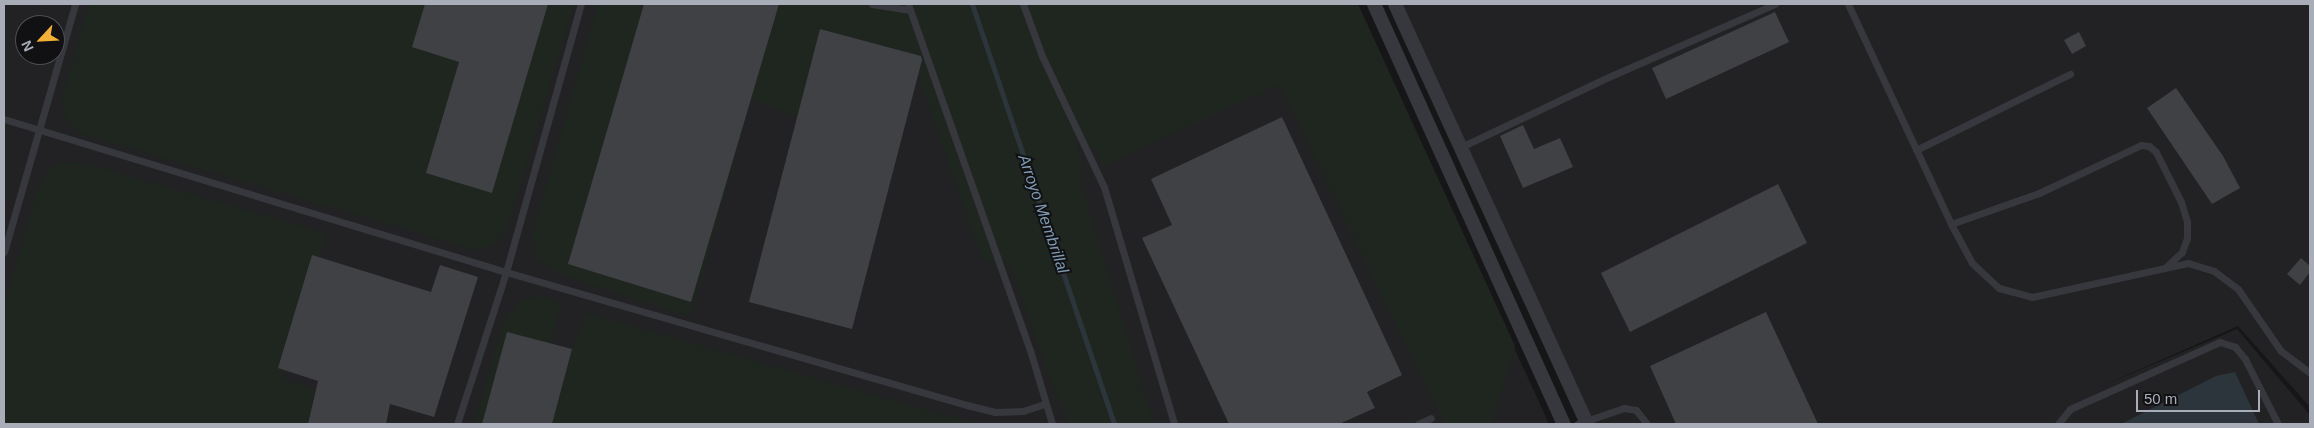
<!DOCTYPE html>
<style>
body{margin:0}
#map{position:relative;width:2314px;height:428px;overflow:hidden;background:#161618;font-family:Helvetica,sans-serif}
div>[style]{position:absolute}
.built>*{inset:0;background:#222225}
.green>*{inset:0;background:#1e261f}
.water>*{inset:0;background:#2c353c}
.stream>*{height:5px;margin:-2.5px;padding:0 2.5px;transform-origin:2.5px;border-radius:2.5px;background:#2c353c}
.building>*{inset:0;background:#404145}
.service>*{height:7px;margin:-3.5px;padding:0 3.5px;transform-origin:3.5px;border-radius:3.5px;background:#37383d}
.minor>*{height:14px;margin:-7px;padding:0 7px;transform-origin:7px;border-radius:7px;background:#37383d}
span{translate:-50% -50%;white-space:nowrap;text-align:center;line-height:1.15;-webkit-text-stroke:4px #111113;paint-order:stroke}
.water-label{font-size:16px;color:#7f9bb3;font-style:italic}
.frame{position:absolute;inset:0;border:5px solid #a8adb8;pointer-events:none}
.north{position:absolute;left:15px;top:15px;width:50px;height:50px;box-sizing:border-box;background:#111113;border:1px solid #4d4f55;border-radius:50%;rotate:245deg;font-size:14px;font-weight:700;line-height:20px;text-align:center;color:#a8adb8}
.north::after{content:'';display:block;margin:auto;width:18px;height:22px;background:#f2b134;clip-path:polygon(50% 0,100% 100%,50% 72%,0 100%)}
.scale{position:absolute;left:2136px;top:390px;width:124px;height:22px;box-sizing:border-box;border:2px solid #a8adb8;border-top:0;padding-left:6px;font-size:15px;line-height:18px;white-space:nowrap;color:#a8adb8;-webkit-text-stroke:4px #111113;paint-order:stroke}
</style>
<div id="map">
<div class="built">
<i style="clip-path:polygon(evenodd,4px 4px,1357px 4px,1549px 424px,4px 424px,4px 4px,25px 25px,55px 25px,55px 55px,25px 55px,25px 25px)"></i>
<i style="clip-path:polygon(1401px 4px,2310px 4px,2310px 407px,2238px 326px,2102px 386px,2237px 329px,2310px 415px,2310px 424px,1589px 424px)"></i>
</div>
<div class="green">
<i style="clip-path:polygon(89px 4px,574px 4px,507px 230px,499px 242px,479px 251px,82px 134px,69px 125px,61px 102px)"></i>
<i style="clip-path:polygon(598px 4px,1358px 4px,1515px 346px,1492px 424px,1445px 424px,1279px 85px,1102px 166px,1097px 151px,1076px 140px,1083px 162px,1081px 184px,1154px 424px,1070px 424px,1051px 382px,1012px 267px,982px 260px,918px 76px,923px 56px,821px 29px,797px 117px,751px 99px,691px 317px,555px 273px,536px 258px,532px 235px)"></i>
<i style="clip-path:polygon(62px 162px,84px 163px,327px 233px,282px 378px,315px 390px,308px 424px,4px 424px,4px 308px,38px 187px,49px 170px)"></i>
<i style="clip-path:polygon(542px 295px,561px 304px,551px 344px,507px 332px,482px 424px,474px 424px,503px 322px,519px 302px)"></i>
<i style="clip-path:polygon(588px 313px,977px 424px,552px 424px,572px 349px)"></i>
</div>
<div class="water">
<i style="clip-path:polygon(2235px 372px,2259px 424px,2121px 424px,2216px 376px)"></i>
</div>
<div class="stream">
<i style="left:972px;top:4px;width:443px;rotate:71.3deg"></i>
</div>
<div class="building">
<i style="clip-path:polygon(425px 4px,548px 4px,492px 193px,426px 173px,459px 62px,412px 47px)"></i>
<i style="clip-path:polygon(644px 4px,779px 4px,691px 302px,568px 264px)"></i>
<i style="clip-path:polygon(1775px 12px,1789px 42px,1666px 99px,1652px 68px)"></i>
<i style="clip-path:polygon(820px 29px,921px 56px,922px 60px,852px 329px,749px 302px)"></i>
<i style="clip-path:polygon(2079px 32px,2086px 46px,2072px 54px,2064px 40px)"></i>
<i style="clip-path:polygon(2176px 88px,2223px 156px,2240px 188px,2212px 204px,2147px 108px)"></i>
<i style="clip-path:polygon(1282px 117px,1402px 375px,1367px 392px,1375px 408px,1339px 424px,1229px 424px,1142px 238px,1172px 225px,1151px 179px)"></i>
<i style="clip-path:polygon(1523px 125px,1534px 149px,1560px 138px,1573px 167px,1523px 188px,1500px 136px)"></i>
<i style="clip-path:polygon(1778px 184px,1807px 243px,1630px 332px,1601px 273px)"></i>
<i style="clip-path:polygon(312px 255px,431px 292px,440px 265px,478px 277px,434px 417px,390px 404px,386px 424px,308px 424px,318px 381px,278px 368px)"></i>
<i style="clip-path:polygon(2301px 258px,2310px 266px,2310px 272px,2300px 285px,2287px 274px)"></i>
<i style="clip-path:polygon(1766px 312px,1818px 424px,1676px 424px,1650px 366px)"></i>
<i style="clip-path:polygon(507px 332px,572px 349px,552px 424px,482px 424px)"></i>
</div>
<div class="service">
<i style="left:872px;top:4px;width:38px;rotate:9deg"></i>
<i style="left:908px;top:4px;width:367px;rotate:70.6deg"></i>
<i style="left:1030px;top:350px;width:77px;rotate:73.4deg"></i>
<i style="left:1023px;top:4px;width:55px;rotate:69.9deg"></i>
<i style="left:1042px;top:56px;width:145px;rotate:64.7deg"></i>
<i style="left:1104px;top:187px;width:247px;rotate:73.5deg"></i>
<i style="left:1848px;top:4px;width:243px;rotate:64.9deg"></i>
<i style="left:1951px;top:224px;width:44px;rotate:61.7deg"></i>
<i style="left:1972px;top:263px;width:37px;rotate:43deg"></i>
<i style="left:1999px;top:288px;width:34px;rotate:15deg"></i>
<i style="left:2032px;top:297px;width:160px;rotate:-12.3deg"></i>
<i style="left:2188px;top:263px;width:27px;rotate:17deg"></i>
<i style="left:2214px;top:271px;width:30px;rotate:37deg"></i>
<i style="left:2238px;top:289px;width:75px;rotate:55.3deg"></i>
<i style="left:2281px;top:351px;width:36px;rotate:37deg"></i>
<i style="left:4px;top:119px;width:525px;rotate:16.95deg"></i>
<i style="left:506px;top:272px;width:480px;rotate:16.1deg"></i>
<i style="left:967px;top:405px;width:29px;rotate:14deg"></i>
<i style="left:995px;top:412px;width:28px;rotate:-2deg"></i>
<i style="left:1023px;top:411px;width:22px;rotate:-18deg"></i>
<i style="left:1461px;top:147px;width:158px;rotate:-25.4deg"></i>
<i style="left:1604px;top:79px;width:187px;rotate:-23.7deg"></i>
<i style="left:1916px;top:150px;width:172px;rotate:-26.3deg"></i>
<i style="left:1951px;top:224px;width:93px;rotate:-19.4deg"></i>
<i style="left:2039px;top:193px;width:113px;rotate:-25.2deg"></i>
<i style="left:2141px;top:145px;width:8px;rotate:7deg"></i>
<i style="left:2149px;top:146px;width:9px;rotate:41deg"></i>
<i style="left:2156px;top:152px;width:56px;rotate:63.4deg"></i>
<i style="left:2181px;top:202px;width:21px;rotate:73deg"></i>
<i style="left:2187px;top:222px;width:16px;rotate:90deg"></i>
<i style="left:2187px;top:238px;width:15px;rotate:110deg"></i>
<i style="left:2182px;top:252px;width:23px;rotate:137deg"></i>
<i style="left:4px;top:252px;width:258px;rotate:-74deg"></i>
<i style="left:457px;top:424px;width:160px;rotate:-72.1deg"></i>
<i style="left:506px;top:272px;width:278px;rotate:-74.4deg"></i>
<i style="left:1418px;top:424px;width:14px;rotate:-25deg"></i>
<i style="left:1577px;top:424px;width:50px;rotate:-18.8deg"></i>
<i style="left:1624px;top:408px;width:12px;rotate:9deg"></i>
<i style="left:1636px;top:410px;width:18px;rotate:52deg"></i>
<i style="left:2058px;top:424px;width:19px;rotate:-51deg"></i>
<i style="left:2070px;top:409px;width:164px;rotate:-24.1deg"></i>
<i style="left:2220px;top:342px;width:16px;rotate:18deg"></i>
<i style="left:2235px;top:347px;width:16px;rotate:50deg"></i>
<i style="left:2245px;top:359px;width:73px;rotate:63.1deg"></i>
</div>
<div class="minor">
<i style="left:1374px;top:4px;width:461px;rotate:65.7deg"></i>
<i style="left:1395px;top:4px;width:462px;rotate:65.4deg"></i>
</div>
<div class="water-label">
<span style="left:1043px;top:214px;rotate:71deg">Arroyo Membrillal</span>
</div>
<div class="frame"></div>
<div class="north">N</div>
<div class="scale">50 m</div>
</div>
